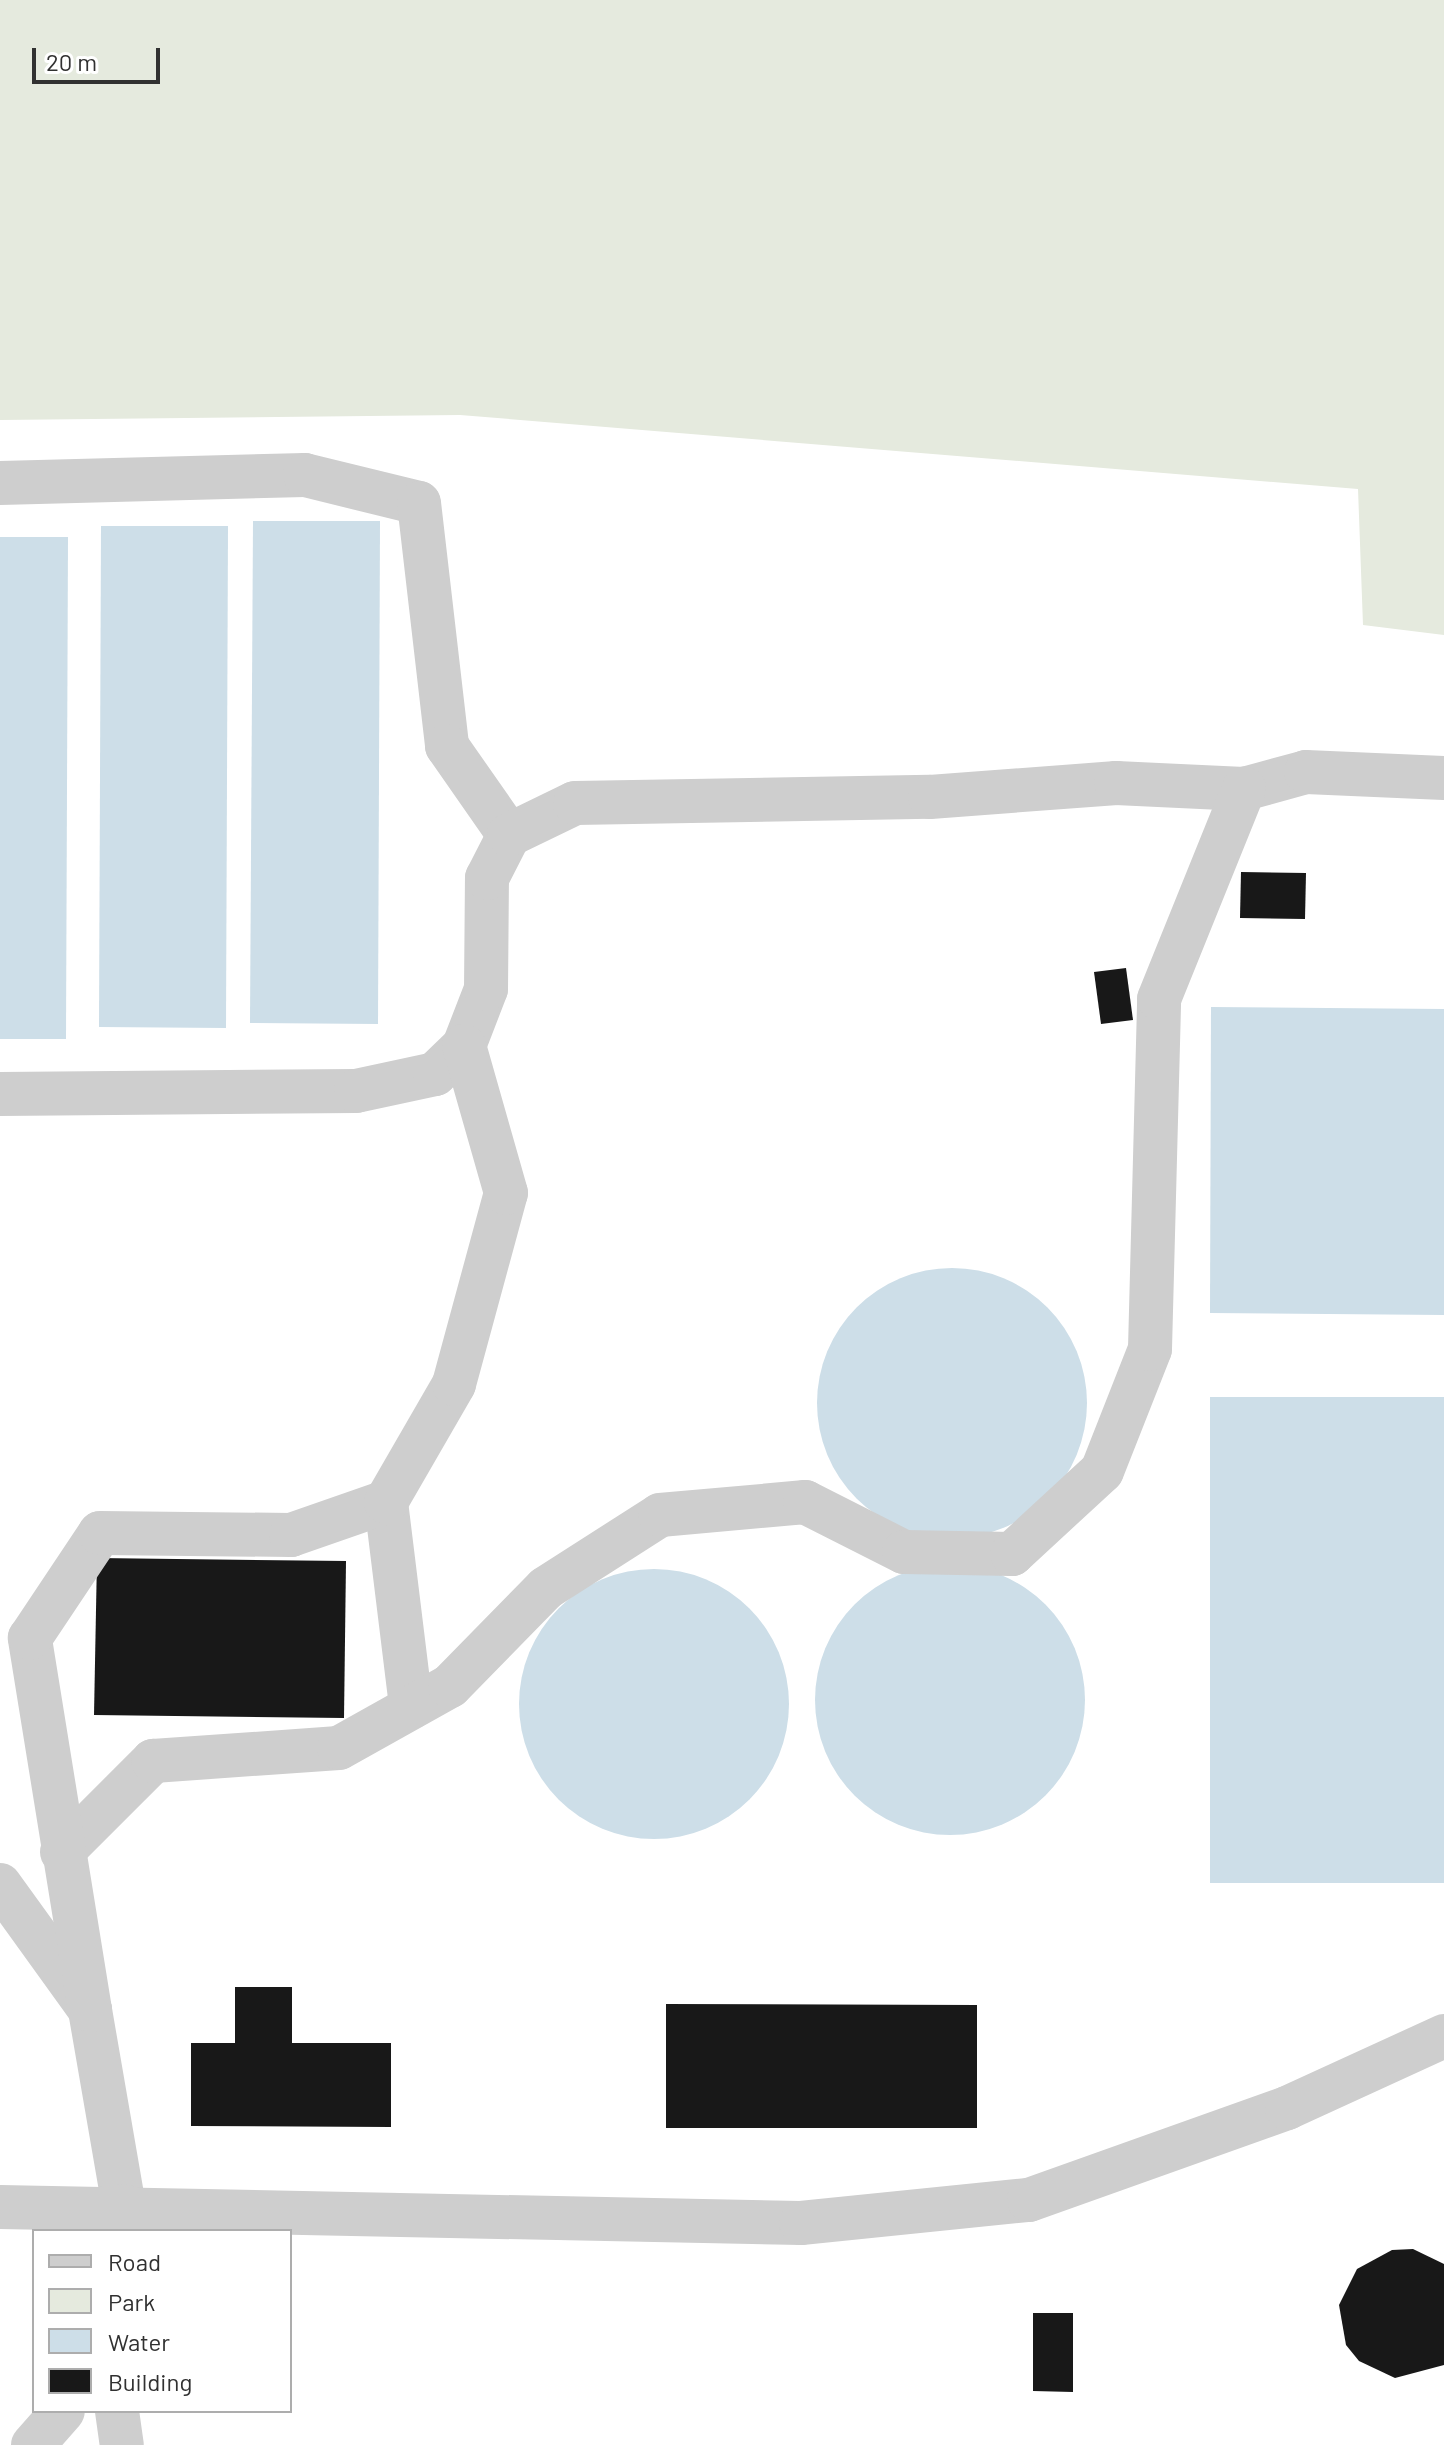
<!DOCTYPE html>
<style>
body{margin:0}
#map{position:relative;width:1444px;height:2445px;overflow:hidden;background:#fff;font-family:Barlow,sans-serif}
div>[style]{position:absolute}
.green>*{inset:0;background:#e5eade}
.water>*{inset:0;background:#cddee8}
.round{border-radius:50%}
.building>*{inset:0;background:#181818}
.minor>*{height:44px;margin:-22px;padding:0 22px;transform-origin:22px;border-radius:22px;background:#cecece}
span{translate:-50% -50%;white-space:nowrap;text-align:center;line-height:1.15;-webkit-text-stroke:8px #fff;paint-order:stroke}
.legend{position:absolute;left:32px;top:2229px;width:260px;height:184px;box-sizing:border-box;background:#fff;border:2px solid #adadad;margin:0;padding:10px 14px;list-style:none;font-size:24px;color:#313131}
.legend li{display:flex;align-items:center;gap:16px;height:40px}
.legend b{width:40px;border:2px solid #adadad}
.scale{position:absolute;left:32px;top:48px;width:128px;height:36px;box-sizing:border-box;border:4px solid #313131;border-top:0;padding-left:10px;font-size:24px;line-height:28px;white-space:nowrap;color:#313131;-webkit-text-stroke:6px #fff;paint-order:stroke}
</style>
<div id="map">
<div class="green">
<i style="clip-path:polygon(0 0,1444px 0,1444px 635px,1363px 625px,1358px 489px,460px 415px,0 420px)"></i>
</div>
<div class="water">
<i style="clip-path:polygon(253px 521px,380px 521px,378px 1024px,250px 1023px)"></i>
<i style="clip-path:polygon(101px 526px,228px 526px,226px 1028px,99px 1027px)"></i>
<i style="clip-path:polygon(0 537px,68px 537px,66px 1039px,0 1039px)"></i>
<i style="clip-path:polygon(1211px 1007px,1444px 1009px,1444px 1315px,1210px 1313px)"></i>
<i class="round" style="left:817px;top:1268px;width:270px;height:270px"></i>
<i style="clip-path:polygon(1210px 1397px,1444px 1397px,1444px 1883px,1210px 1883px)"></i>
<i class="round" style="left:815px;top:1565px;width:270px;height:270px"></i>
<i class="round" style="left:519px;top:1569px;width:270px;height:270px"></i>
</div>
<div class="building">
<i style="clip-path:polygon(1241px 872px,1306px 873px,1305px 919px,1240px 918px)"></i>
<i style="clip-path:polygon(1126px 968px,1133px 1020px,1101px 1024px,1094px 972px)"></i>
<i style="clip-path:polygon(97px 1558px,346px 1561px,344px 1718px,94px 1715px)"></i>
<i style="clip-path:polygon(235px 1987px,292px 1987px,292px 2043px,391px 2043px,391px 2127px,191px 2126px,191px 2043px,235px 2043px)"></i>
<i style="clip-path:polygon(666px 2004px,977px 2005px,977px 2128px,666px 2128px)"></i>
<i style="clip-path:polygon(1413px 2249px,1444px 2264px,1444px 2365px,1395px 2378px,1359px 2361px,1346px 2345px,1339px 2305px,1357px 2269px,1392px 2250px)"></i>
<i style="clip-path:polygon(1033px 2313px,1073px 2313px,1073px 2392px,1033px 2391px)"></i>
</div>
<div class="minor">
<i style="left:0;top:483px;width:305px;rotate:-1.5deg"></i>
<i style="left:305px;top:475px;width:117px;rotate:13.8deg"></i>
<i style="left:419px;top:503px;width:245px;rotate:83.4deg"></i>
<i style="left:447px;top:746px;width:108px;rotate:55.1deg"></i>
<i style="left:0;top:1094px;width:356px;rotate:-0.5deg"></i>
<i style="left:356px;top:1091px;width:81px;rotate:-12.1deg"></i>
<i style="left:435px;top:1074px;width:40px;rotate:-44deg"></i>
<i style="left:464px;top:1046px;width:61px;rotate:-68.9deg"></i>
<i style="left:486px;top:989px;width:111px;rotate:-89.5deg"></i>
<i style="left:487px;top:878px;width:48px;rotate:-62.9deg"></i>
<i style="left:509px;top:835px;width:73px;rotate:-25.9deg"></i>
<i style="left:575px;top:803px;width:355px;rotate:-1deg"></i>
<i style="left:930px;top:797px;width:187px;rotate:-4.3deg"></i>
<i style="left:1116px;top:783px;width:128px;rotate:2.7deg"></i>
<i style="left:1244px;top:789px;width:64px;rotate:-15.3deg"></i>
<i style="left:1306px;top:772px;width:138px;rotate:2.5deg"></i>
<i style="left:386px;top:1502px;width:207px;rotate:83deg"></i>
<i style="left:62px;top:1852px;width:129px;rotate:-45deg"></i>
<i style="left:153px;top:1761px;width:186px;rotate:-4deg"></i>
<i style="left:339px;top:1748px;width:127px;rotate:-29.2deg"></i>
<i style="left:450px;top:1686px;width:137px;rotate:-45.6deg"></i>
<i style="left:546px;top:1588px;width:135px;rotate:-32.6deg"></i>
<i style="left:660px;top:1515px;width:146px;rotate:-5.1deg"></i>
<i style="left:805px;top:1502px;width:111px;rotate:26.8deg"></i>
<i style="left:904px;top:1552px;width:108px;rotate:1.1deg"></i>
<i style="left:1012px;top:1554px;width:122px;rotate:-42.7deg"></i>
<i style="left:1102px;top:1471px;width:131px;rotate:-68.5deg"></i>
<i style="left:1150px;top:1349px;width:350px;rotate:-88.5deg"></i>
<i style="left:1159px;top:999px;width:227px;rotate:-68deg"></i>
<i style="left:0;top:1885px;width:154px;rotate:54.2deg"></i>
<i style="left:90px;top:2010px;width:199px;rotate:80.2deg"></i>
<i style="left:124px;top:2206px;width:25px;rotate:95deg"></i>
<i style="left:90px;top:2010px;width:377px;rotate:-99.2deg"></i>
<i style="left:30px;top:1638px;width:126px;rotate:-56.3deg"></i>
<i style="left:100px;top:1533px;width:191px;rotate:0.6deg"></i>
<i style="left:291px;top:1535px;width:101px;rotate:-19.2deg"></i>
<i style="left:386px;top:1502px;width:136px;rotate:-60deg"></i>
<i style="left:454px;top:1384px;width:198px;rotate:-74.8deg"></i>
<i style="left:506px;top:1193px;width:153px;rotate:-105.9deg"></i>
<i style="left:0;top:2207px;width:801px;rotate:1.14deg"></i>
<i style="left:801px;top:2223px;width:229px;rotate:-5.8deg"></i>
<i style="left:1029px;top:2200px;width:274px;rotate:-19.6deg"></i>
<i style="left:1287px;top:2108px;width:173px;rotate:-24.6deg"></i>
<i style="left:117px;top:2411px;width:34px;rotate:82deg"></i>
<i style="left:33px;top:2445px;width:45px;rotate:-48.6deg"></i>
</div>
<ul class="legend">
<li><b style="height:10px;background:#cecece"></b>Road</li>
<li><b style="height:22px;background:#e5eade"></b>Park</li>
<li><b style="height:22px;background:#cddee8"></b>Water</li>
<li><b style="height:22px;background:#181818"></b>Building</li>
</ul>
<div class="scale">20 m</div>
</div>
